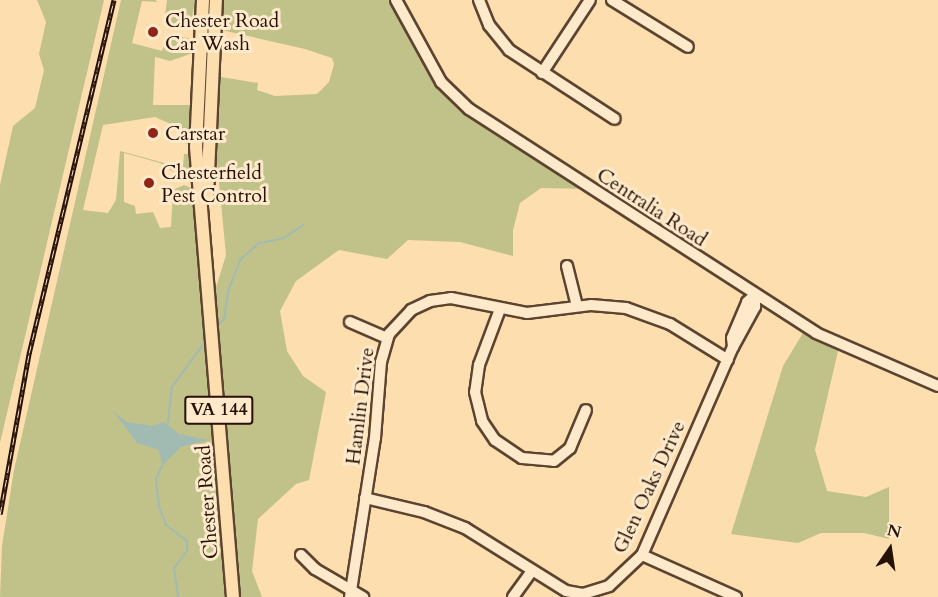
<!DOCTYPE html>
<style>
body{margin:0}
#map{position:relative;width:938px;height:597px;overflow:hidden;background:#fddeaf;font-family:Cardo,serif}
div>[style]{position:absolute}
.green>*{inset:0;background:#c1c18a}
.water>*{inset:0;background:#a1bbb3}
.stream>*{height:2px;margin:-1px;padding:0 1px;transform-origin:1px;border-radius:1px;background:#a1bbb3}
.roads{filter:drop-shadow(2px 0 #5c4430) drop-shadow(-2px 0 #5c4430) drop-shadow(0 2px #5c4430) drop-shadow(0 -2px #5c4430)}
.minor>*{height:10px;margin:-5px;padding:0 5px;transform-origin:5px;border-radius:5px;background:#feeacb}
.major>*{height:12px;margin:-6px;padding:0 6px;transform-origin:6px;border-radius:6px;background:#fddeaf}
.rail>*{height:4.5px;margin-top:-2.25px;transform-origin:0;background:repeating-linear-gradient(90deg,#feeacb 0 7px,#271106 0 14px);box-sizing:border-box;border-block:2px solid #271106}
.dots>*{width:16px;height:16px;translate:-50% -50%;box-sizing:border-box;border:3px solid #feeacb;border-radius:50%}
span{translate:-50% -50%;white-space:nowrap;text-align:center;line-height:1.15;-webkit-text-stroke:6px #feeacb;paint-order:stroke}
.shield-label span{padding:2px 4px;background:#feeacb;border:2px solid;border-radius:4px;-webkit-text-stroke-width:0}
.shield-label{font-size:18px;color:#271106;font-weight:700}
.poi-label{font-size:20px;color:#271106}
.left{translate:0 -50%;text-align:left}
.street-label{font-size:20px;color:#271106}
.north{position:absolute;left:860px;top:519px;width:60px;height:60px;-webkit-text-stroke:4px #feeacb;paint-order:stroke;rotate:13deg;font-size:16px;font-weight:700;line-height:24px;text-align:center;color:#271106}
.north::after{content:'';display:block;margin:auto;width:21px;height:27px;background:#271106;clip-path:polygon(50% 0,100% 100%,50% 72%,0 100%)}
</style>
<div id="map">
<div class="green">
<i style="clip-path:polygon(37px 0,104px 0,0 443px,0 185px,13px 126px,35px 108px,44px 70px,39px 54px,46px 22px)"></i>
<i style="clip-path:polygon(121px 0,155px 0,158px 2px,142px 1px,132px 43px,162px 51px,166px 40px,173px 36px,188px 38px,193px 43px,193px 53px,170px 61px,155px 57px,153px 105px,191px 105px,191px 144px,184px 143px,184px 130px,155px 117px,103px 125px,83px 210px,108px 213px,116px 200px,120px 151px,183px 168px,184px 154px,193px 154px,191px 174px,181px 177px,160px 163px,124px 153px,124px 202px,135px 206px,136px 214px,153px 212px,160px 228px,171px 227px,173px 190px,184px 185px,194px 189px,229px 597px,0 597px,2px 546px,14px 470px)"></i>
<i style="clip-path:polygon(167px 0,195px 0,191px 24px,182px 28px,171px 24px,165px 16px)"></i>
<i style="clip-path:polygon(221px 0,392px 0,412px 32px,433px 79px,445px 95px,587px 189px,541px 188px,520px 203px,513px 230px,513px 256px,460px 242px,408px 240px,387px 259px,339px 250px,296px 281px,280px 311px,287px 351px,303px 376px,326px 392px,309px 480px,296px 484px,258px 519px,252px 571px,262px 597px,238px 597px,214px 294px,226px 255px,212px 109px,215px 76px,258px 83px,257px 90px,275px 96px,317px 94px,329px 82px,334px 64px,332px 58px,305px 49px,217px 29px)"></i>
<i style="clip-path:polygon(806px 328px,839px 347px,815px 450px,827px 491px,866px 497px,889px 487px,889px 539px,864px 533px,821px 533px,798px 543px,731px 534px,783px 366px)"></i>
</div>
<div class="water">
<i style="clip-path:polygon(114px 412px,127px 422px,153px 426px,164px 422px,179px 434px,208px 440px,181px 447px,162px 466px,159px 450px,137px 443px)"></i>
</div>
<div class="stream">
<i style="left:218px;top:325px;width:8px;rotate:-45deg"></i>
<i style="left:224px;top:319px;width:31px;rotate:-81deg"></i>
<i style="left:229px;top:288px;width:31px;rotate:-68deg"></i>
<i style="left:241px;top:259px;width:24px;rotate:-42deg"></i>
<i style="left:259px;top:243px;width:25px;rotate:-11deg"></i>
<i style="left:284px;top:238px;width:23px;rotate:-34deg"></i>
<i style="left:168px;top:423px;width:36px;rotate:-84deg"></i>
<i style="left:172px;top:387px;width:59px;rotate:-53.9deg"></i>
<i style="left:162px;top:466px;width:14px;rotate:115deg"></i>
<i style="left:156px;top:479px;width:28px;rotate:84deg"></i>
<i style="left:159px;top:507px;width:19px;rotate:69deg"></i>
<i style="left:166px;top:525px;width:26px;rotate:37deg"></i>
<i style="left:187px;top:541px;width:10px;rotate:90deg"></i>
<i style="left:187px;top:551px;width:21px;rotate:127deg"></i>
<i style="left:174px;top:568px;width:29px;rotate:82deg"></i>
</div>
<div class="roads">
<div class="minor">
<i style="left:396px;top:0;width:94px;rotate:61.2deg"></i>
<i style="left:441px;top:82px;width:39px;rotate:44deg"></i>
<i style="left:469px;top:109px;width:413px;rotate:32.8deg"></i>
<i style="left:816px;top:333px;width:133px;rotate:23.5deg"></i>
<i style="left:479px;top:0;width:27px;rotate:68deg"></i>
<i style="left:489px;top:25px;width:32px;rotate:51deg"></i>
<i style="left:509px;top:50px;width:126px;rotate:33.1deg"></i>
<i style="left:612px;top:0;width:89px;rotate:31.7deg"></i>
<i style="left:542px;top:73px;width:87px;rotate:-56.7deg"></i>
<i style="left:567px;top:266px;width:41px;rotate:76deg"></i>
<i style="left:500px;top:309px;width:60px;rotate:110.6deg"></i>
<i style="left:479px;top:365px;width:27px;rotate:98deg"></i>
<i style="left:475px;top:392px;width:30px;rotate:76deg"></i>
<i style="left:482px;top:421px;width:23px;rotate:56deg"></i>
<i style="left:495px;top:440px;width:32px;rotate:34deg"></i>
<i style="left:522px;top:458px;width:32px;rotate:5deg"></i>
<i style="left:554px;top:461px;width:21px;rotate:-39deg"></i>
<i style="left:570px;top:448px;width:41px;rotate:-67.2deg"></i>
<i style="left:350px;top:322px;width:40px;rotate:23.4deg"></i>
<i style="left:733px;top:347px;width:9px;rotate:-96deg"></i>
<i style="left:732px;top:338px;width:39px;rotate:-67deg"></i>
<i style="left:747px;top:302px;width:11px;rotate:-41deg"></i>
<i style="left:365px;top:498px;width:61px;rotate:13.3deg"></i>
<i style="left:424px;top:512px;width:44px;rotate:21.3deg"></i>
<i style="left:465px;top:528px;width:119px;rotate:32deg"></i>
<i style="left:566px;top:591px;width:17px;rotate:10deg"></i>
<i style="left:583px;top:594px;width:27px;rotate:-17deg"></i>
<i style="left:609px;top:586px;width:45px;rotate:-43.2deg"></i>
<i style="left:642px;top:555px;width:227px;rotate:-66.4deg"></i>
<i style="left:733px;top:347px;width:46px;rotate:-61.2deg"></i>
<i style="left:755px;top:307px;width:12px;rotate:-90deg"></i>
<i style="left:301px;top:555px;width:20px;rotate:45deg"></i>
<i style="left:315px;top:569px;width:56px;rotate:30.3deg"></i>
<i style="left:642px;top:555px;width:103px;rotate:24.1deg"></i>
<i style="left:350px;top:597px;width:161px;rotate:-81.1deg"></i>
<i style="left:375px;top:438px;width:76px;rotate:-85.5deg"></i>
<i style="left:381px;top:362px;width:29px;rotate:-74deg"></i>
<i style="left:389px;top:334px;width:33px;rotate:-47deg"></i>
<i style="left:411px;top:310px;width:21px;rotate:-25deg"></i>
<i style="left:430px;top:301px;width:21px;rotate:-8deg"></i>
<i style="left:451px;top:298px;width:77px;rotate:11.2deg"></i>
<i style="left:527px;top:313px;width:64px;rotate:-7.1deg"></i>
<i style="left:591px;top:305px;width:35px;rotate:5deg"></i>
<i style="left:626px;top:308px;width:47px;rotate:20deg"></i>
<i style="left:670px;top:324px;width:68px;rotate:31.8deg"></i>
<i style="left:513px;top:597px;width:31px;rotate:-54deg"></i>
</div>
<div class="major">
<i style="left:203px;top:0;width:147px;rotate:92.7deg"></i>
<i style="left:196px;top:147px;width:452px;rotate:85.3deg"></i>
<i style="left:207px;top:196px;width:196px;rotate:-87.4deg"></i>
</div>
</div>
<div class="rail">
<i style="left:0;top:514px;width:164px;rotate:-79.8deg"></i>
<i style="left:29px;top:353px;width:363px;rotate:-76.5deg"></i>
</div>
<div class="dots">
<i style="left:153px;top:32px;background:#8f2418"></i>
<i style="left:153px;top:133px;background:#8f2418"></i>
<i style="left:149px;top:183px;background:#8f2418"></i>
</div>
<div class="shield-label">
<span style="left:219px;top:410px">VA 144</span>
</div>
<div class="poi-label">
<span class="left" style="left:165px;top:32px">Chester Road<br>Car Wash</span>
<span class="left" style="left:165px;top:133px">Carstar</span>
<span class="left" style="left:161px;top:184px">Chesterfield<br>Pest Control</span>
</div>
<div class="street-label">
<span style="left:652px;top:207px;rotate:33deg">Centralia Road</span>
<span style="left:360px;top:406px;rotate:-83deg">Hamlin Drive</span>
<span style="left:649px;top:487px;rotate:-65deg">Glen Oaks Drive</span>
<span style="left:207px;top:502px;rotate:-94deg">Chester Road</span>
</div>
<div class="north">N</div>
</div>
